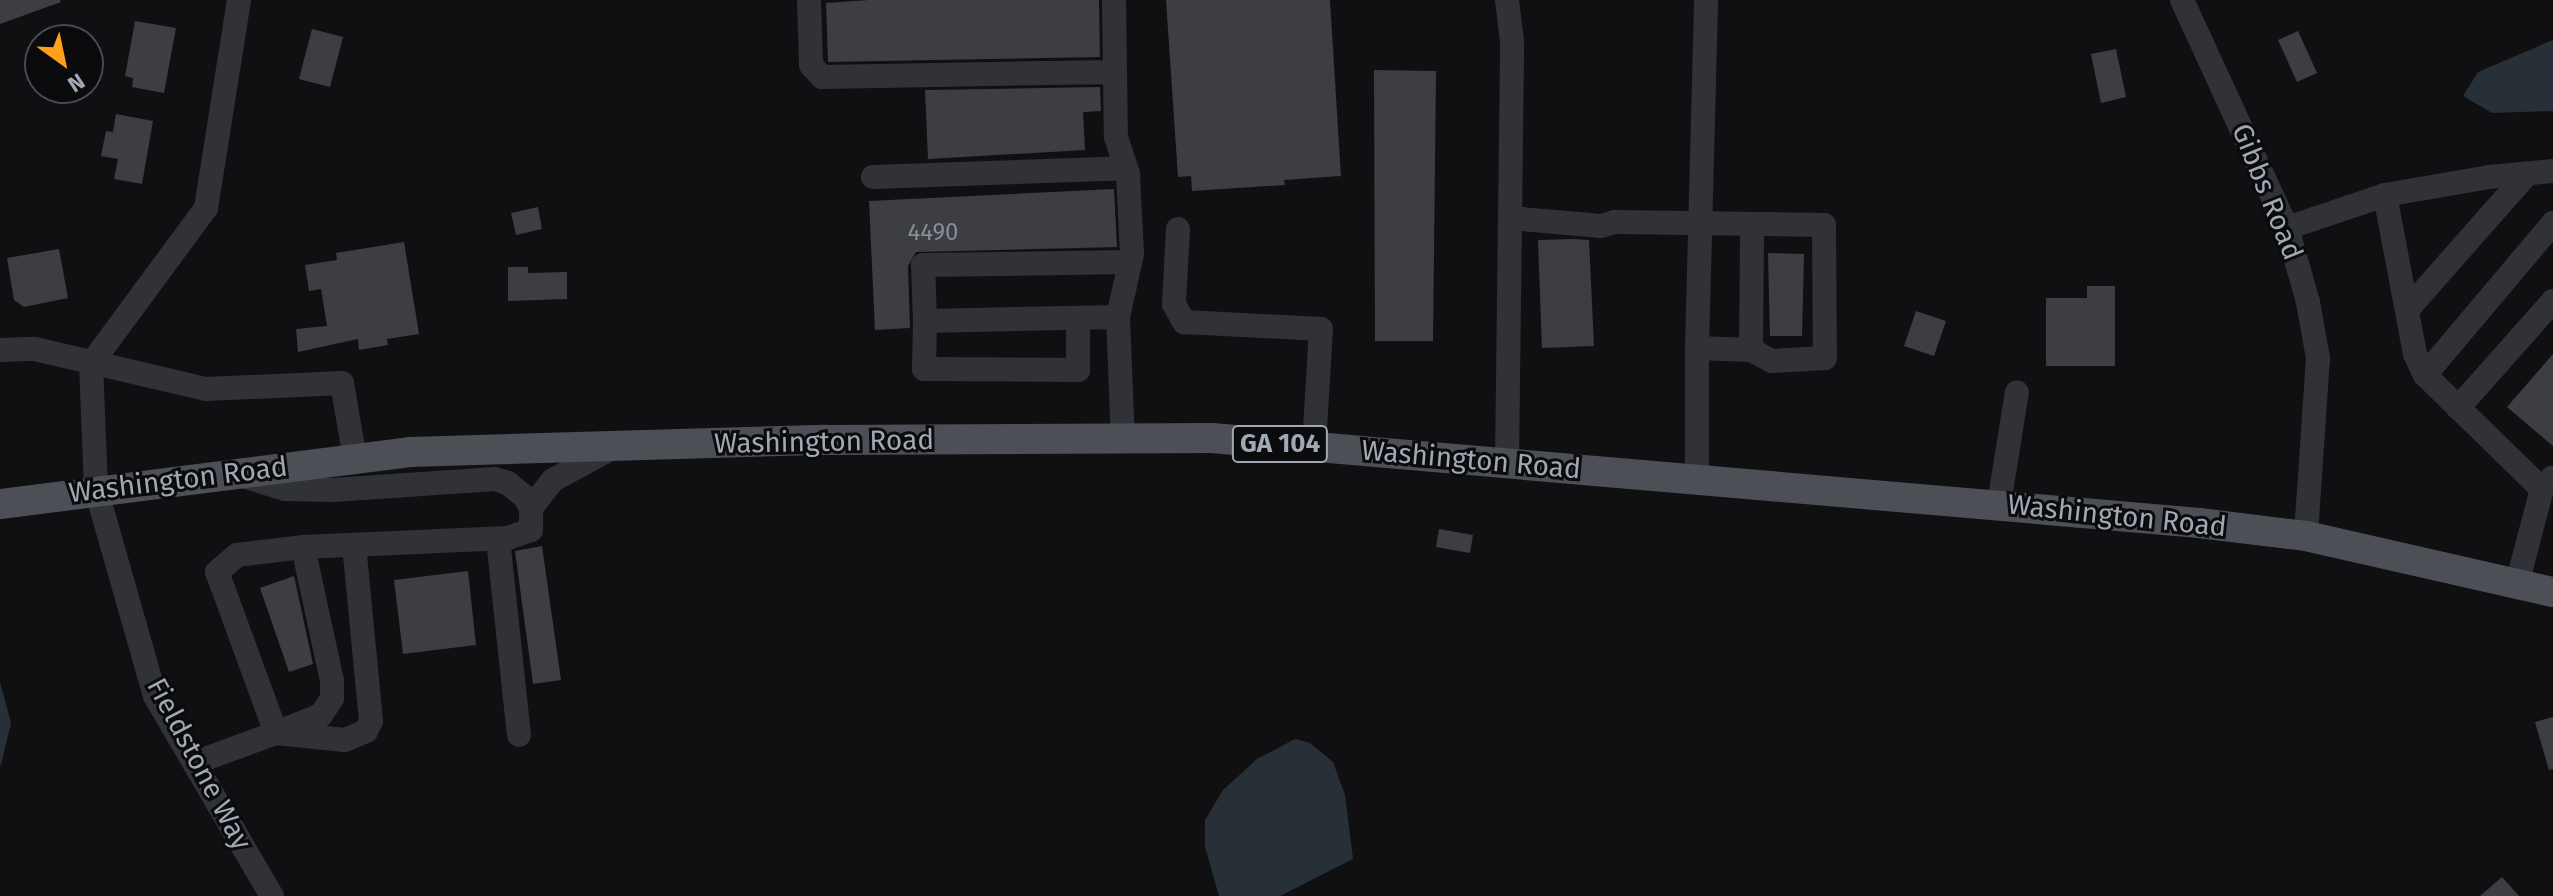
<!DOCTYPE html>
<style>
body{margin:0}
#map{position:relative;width:2553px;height:896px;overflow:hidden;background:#101012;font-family:"Fira Sans",sans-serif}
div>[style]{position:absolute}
.water>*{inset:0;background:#263036}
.building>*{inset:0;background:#3c3e42}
.minor>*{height:24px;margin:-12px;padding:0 12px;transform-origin:12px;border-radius:12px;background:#313237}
.major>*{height:30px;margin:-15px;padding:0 15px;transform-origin:15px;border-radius:15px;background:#4d4f56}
span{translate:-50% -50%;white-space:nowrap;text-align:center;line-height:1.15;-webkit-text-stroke:6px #0b0b0d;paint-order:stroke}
.number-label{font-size:24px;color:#878e98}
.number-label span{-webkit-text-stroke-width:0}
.shield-label span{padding:2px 6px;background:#0b0b0d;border:2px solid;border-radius:6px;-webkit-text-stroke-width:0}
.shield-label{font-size:26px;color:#a0a8b4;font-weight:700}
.street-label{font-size:28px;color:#a0a8b4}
.north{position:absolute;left:24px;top:24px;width:80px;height:80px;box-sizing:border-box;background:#0b0b0d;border:2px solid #474a50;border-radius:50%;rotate:147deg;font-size:22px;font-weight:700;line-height:32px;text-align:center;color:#a0a8b4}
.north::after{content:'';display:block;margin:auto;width:28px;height:36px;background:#ffa01b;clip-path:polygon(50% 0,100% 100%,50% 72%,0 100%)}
</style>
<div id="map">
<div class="water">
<i style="clip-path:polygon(2553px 40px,2553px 111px,2492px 113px,2463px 96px,2478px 72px)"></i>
<i style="clip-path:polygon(0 682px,11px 723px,1px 765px,0 765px)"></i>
<i style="clip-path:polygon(1295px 739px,1310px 743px,1333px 762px,1345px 795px,1353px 859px,1280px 896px,1219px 896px,1205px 847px,1205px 820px,1223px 790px,1257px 759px)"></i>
</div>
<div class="building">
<i style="clip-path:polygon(0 0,60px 0,61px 2px,0 24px)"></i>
<i style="clip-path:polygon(869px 0,1099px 0,1100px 57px,828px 62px,826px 3px)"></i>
<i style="clip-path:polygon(1166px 0,1330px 0,1341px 176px,1284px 180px,1285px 185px,1192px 191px,1191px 176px,1178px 177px)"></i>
<i style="clip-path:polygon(135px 21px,176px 28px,164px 93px,132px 87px,133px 78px,125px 76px)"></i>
<i style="clip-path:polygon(312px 29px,343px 37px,330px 87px,299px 79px)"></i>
<i style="clip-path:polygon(2298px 31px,2317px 73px,2297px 82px,2278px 40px)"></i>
<i style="clip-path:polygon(2116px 49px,2126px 97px,2101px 103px,2091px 54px)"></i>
<i style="clip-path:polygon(1374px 70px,1436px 71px,1433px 341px,1375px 341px)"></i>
<i style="clip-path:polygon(1100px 87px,1101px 111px,1083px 112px,1085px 150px,928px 159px,925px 90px)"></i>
<i style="clip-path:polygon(116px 114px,153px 121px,142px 184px,114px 179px,118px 159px,101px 156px,106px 131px,113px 132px)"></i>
<i style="clip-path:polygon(1114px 189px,1117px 247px,916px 252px,908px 266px,910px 328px,875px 330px,869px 201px)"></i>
<i style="clip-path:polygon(538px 207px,542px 229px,516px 235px,511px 213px)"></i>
<i style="clip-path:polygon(1573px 239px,1589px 240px,1594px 346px,1542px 348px,1538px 240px)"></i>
<i style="clip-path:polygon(404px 242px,419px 334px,387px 339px,388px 345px,359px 350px,358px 339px,298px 352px,296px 329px,327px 326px,321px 289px,309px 291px,305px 265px,337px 260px,336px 253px)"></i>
<i style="clip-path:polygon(59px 249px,68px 298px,24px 307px,14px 300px,7px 258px)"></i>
<i style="clip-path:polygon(1768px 253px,1804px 254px,1802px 336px,1770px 336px)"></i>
<i style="clip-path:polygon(508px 267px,528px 267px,528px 273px,567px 272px,567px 299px,508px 301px)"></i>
<i style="clip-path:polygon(2087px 286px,2115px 286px,2115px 366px,2046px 366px,2046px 298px,2087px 298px)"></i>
<i style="clip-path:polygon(1916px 311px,1946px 321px,1934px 356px,1904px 346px)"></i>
<i style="clip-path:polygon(2553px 354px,2553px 446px,2507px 407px)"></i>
<i style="clip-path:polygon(1439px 529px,1473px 535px,1470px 553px,1436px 547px)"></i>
<i style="clip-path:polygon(542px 546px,561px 680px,533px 684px,515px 551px)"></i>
<i style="clip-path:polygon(468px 571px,476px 645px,403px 654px,394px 580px)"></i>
<i style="clip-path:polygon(294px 576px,313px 664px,289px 672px,260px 588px)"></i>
<i style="clip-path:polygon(2553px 717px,2553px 769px,2549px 770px,2535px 722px)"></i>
<i style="clip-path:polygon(2502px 877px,2519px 896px,2480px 896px)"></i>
</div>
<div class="minor">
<i style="left:239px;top:0;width:211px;rotate:99deg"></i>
<i style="left:206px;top:208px;width:194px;rotate:126.4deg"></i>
<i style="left:91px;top:364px;width:125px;rotate:87.7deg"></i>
<i style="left:96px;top:489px;width:215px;rotate:74.1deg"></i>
<i style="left:155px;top:696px;width:232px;rotate:59.7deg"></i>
<i style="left:809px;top:0;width:65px;rotate:88.2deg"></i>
<i style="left:811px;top:65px;width:16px;rotate:47deg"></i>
<i style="left:822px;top:77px;width:293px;rotate:-1deg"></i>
<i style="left:1114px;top:0;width:137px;rotate:89.2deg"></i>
<i style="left:1116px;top:137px;width:40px;rotate:72deg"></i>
<i style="left:1128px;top:175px;width:79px;rotate:87.1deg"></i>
<i style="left:1132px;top:254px;width:65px;rotate:102.5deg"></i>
<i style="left:1118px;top:317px;width:122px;rotate:87.7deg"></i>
<i style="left:2182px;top:0;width:251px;rotate:65.3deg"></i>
<i style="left:2287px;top:228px;width:77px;rotate:74.2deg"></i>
<i style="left:2308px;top:302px;width:57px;rotate:79.9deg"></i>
<i style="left:2318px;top:358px;width:178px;rotate:93.9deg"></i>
<i style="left:873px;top:177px;width:253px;rotate:-2deg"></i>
<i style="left:2385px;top:195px;width:162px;rotate:79.3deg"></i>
<i style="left:2415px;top:354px;width:23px;rotate:65deg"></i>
<i style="left:2425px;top:375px;width:163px;rotate:44.3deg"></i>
<i style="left:1510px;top:218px;width:91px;rotate:5deg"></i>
<i style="left:1601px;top:226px;width:15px;rotate:-16deg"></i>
<i style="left:1615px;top:222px;width:209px;rotate:0.8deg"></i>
<i style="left:1824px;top:225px;width:133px;rotate:89.6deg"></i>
<i style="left:1825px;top:358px;width:53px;rotate:176.8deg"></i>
<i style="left:1772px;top:361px;width:24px;rotate:-152deg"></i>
<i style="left:1751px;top:350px;width:54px;rotate:-177.9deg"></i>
<i style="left:2287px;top:228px;width:103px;rotate:-18.6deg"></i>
<i style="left:2385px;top:195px;width:106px;rotate:-9.8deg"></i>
<i style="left:2489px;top:177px;width:64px;rotate:-5.4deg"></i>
<i style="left:1178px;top:229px;width:75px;rotate:93.1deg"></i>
<i style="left:1174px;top:304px;width:21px;rotate:61deg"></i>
<i style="left:1184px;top:322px;width:137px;rotate:2.9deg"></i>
<i style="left:1321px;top:329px;width:118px;rotate:93.4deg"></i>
<i style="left:2407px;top:310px;width:181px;rotate:-48.6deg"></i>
<i style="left:1078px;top:319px;width:51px;rotate:90deg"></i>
<i style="left:1078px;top:370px;width:154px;rotate:-179.6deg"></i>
<i style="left:924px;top:369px;width:48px;rotate:-88.8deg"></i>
<i style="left:925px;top:321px;width:193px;rotate:-1.2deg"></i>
<i style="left:925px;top:321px;width:56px;rotate:-92deg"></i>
<i style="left:923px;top:265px;width:207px;rotate:-0.8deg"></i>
<i style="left:0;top:350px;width:35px;rotate:-2deg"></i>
<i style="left:35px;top:349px;width:176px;rotate:13.2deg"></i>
<i style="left:206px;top:389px;width:136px;rotate:-2.5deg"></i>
<i style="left:342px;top:383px;width:77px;rotate:80.3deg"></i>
<i style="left:1751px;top:350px;width:126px;rotate:-89.5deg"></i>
<i style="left:2425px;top:375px;width:199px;rotate:-49.9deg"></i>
<i style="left:2458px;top:408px;width:143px;rotate:-48.4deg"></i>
<i style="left:1507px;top:463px;width:422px;rotate:-89.3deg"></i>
<i style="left:1512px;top:41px;width:41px;rotate:-97deg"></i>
<i style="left:1697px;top:479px;width:131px;rotate:-90deg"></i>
<i style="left:1697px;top:348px;width:348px;rotate:-88.5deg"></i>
<i style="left:1999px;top:504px;width:113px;rotate:-80.9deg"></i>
<i style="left:531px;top:508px;width:36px;rotate:-52deg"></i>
<i style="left:553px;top:480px;width:69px;rotate:-28.4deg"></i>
<i style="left:498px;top:539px;width:197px;rotate:83.9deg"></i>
<i style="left:2517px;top:584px;width:98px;rotate:-75.3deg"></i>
<i style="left:2542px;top:489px;width:15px;rotate:-48deg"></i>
<i style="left:281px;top:731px;width:43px;rotate:-21.8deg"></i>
<i style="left:321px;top:715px;width:20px;rotate:-57deg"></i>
<i style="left:332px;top:698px;width:17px;rotate:-90deg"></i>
<i style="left:332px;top:681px;width:137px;rotate:-102.2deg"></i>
<i style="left:276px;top:733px;width:69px;rotate:5.8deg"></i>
<i style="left:345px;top:740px;width:23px;rotate:-23deg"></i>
<i style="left:366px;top:731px;width:11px;rotate:-63deg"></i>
<i style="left:371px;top:721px;width:176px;rotate:-95.5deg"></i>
<i style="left:194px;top:763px;width:87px;rotate:-20.1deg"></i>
<i style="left:276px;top:733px;width:171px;rotate:-110.1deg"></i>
<i style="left:217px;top:572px;width:26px;rotate:-40deg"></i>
<i style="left:237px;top:555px;width:66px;rotate:-6.9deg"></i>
<i style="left:303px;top:547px;width:205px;rotate:-2.5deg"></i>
<i style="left:508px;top:538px;width:24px;rotate:-19deg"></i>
<i style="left:531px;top:530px;width:22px;rotate:-90deg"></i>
<i style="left:531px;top:508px;width:13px;rotate:-119deg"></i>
<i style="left:525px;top:497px;width:22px;rotate:-141deg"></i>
<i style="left:508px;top:483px;width:14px;rotate:-163deg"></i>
<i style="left:495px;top:479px;width:162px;rotate:176.1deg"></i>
<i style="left:333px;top:490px;width:48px;rotate:-178.8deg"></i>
<i style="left:285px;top:489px;width:44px;rotate:-162.8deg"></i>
</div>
<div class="major">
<i style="left:0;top:504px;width:413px;rotate:-7.2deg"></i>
<i style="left:410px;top:452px;width:416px;rotate:-1.7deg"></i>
<i style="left:826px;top:440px;width:386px;rotate:-0.3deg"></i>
<i style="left:1212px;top:438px;width:991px;rotate:4.92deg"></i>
<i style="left:2199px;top:523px;width:108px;rotate:6.9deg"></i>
<i style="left:2306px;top:536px;width:253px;rotate:12.8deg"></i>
</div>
<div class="number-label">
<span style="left:933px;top:233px">4490</span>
</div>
<div class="shield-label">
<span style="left:1280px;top:444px">GA 104</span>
</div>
<div class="street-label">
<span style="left:2267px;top:192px;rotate:68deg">Gibbs Road</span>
<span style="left:824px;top:442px;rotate:-1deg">Washington Road</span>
<span style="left:1471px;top:460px;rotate:5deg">Washington Road</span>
<span style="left:178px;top:480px;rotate:-7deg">Washington Road</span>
<span style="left:2117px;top:516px;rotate:6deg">Washington Road</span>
<span style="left:199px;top:764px;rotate:62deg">Fieldstone Way</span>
</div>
<div class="north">N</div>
</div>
